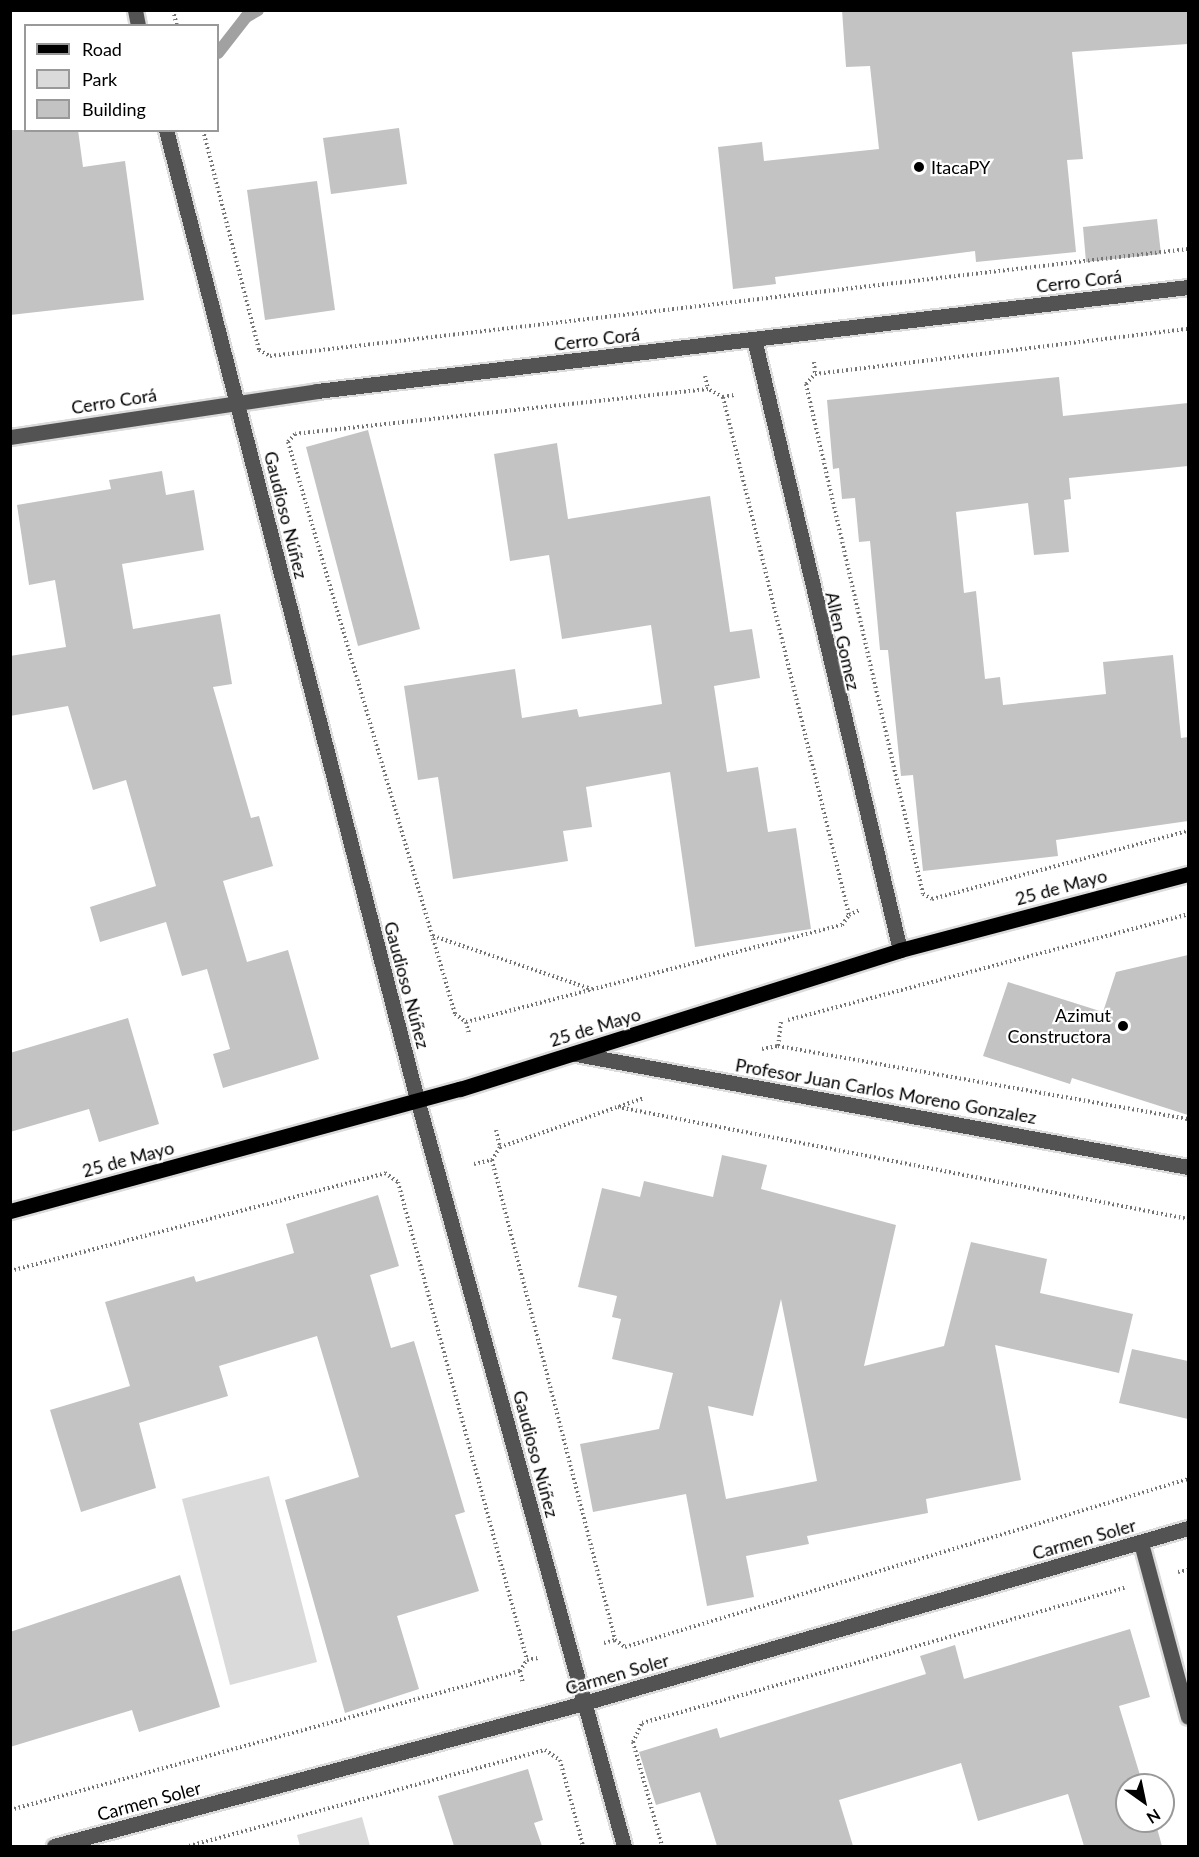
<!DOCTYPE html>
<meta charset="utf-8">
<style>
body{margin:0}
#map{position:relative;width:1199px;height:1857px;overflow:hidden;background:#fff;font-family:Lato,sans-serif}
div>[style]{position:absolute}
.green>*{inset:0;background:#dadada}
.stream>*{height:12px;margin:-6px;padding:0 6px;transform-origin:6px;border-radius:6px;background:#a1a1a1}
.building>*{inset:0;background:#c3c3c3}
.path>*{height:4px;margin-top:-2px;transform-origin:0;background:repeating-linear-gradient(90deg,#757575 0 1.5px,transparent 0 4.5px)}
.roads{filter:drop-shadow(2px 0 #dbdbdb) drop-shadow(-2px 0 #dbdbdb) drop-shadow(0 2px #dbdbdb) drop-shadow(0 -2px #dbdbdb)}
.minor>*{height:15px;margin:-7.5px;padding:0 7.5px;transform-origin:7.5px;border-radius:7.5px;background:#535353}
.major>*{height:15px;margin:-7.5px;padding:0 7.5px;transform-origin:7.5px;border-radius:7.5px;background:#000}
.dots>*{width:16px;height:16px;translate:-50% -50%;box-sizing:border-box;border:3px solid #fff;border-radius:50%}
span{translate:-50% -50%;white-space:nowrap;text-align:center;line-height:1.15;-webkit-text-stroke:4.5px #fff;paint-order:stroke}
.poi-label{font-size:18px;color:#000}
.left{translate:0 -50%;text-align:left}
.right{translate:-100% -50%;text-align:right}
.street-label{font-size:18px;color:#000}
.frame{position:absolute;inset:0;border:12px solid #000;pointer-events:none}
.legend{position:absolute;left:24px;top:24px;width:195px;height:108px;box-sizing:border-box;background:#fff;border:2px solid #999;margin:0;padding:8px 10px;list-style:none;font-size:18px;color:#000}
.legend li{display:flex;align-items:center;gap:12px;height:30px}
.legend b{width:30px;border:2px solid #999}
.north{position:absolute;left:1115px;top:1773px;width:60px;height:60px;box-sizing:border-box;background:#fff;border:2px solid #999;border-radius:50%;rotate:147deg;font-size:16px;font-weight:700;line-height:24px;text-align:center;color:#000}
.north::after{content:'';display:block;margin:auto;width:21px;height:27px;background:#000;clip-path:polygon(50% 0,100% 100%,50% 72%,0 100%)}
</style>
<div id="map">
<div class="green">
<i style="clip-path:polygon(269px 1476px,317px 1662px,230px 1685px,182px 1499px)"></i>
<i style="clip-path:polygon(362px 1817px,370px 1846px,300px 1846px,297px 1835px)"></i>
</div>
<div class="stream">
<i style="left:218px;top:53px;width:46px;rotate:-52.1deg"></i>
<i style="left:246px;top:17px;width:14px;rotate:-30deg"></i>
</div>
<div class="building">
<i style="clip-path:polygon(842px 10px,1188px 10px,1188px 44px,1072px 52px,1083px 159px,1067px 160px,1076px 252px,976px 262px,975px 251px,775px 277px,776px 284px,733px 289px,718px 147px,762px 142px,764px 161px,879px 149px,870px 66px,846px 67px)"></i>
<i style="clip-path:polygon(399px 128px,407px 184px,331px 194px,323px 138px)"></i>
<i style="clip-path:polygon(10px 130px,78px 130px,83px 167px,125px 161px,144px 300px,10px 315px)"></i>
<i style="clip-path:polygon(317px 181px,335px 310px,265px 320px,247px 190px)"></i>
<i style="clip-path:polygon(1157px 219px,1161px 254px,1086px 262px,1083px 227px)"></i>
<i style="clip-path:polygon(1059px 377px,1063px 416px,1188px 403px,1188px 466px,1069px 478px,1071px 499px,1064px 500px,1069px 552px,1034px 555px,1028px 503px,956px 512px,964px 593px,976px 591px,985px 679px,1000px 677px,1003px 705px,1106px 694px,1103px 662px,1173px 655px,1181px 738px,1188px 737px,1188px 821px,1056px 840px,1058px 856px,923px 871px,913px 775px,901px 776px,888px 650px,880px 650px,870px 541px,859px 542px,855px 498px,842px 499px,839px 468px,833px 469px,827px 400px)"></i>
<i style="clip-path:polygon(368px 430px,420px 629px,358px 646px,306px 447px)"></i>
<i style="clip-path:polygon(557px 443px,568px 519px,710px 496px,730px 632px,752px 629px,760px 678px,714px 686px,727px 772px,758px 767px,768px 832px,796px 828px,811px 929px,695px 947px,670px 772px,586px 787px,592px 827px,563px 831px,568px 861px,453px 879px,438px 777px,418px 780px,404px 686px,515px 669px,522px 718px,577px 709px,579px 717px,662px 704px,651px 625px,562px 639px,549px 555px,510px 561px,494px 454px)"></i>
<i style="clip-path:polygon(162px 471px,166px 495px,194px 490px,204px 550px,122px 564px,133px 629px,220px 614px,232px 684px,213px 687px,251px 818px,259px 816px,273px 866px,223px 881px,247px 962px,288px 950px,319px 1059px,223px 1088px,213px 1054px,230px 1049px,207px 969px,182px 976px,166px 922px,100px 942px,90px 907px,156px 886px,126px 780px,93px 790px,68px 706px,10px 716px,10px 656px,66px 647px,55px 580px,29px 585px,17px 505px,111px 489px,109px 480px)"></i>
<i style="clip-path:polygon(1188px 955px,1188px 1115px,1072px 1078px,1070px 1084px,983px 1056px,1008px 982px,1103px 1012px,1116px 972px)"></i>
<i style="clip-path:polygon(128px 1018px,159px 1124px,99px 1142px,89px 1109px,10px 1132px,10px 1053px)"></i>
<i style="clip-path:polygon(evenodd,722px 1155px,767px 1165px,761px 1189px,896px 1225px,864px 1366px,944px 1346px,971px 1242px,1047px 1259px,1040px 1293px,1133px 1314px,1119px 1373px,995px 1345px,1021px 1480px,926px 1499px,928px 1513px,807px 1536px,809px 1544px,746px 1556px,754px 1597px,707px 1606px,686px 1494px,593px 1512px,580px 1444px,659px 1429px,673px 1373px,612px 1359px,621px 1319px,612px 1317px,617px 1296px,578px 1287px,602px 1188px,640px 1197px,644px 1181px,713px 1197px,722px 1155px,781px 1299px,817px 1481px,726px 1499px,708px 1406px,753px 1416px,781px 1299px)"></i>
<i style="clip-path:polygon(378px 1195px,399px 1266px,370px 1275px,391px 1348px,414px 1341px,465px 1512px,455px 1515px,479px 1591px,397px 1616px,419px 1689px,345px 1713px,285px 1500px,359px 1477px,317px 1336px,219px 1366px,228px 1396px,139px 1423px,156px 1488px,81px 1512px,50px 1410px,130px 1386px,105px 1302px,194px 1276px,196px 1282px,294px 1253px,286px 1224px)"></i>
<i style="clip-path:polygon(1132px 1349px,1188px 1361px,1188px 1419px,1119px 1403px)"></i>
<i style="clip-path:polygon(180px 1575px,220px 1707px,139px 1732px,132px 1710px,10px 1747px,10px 1632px)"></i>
<i style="clip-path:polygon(1130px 1629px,1150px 1697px,1119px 1706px,1143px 1785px,1127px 1785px,1127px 1821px,1155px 1821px,1162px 1846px,1084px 1846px,1068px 1794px,978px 1821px,961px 1763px,839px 1800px,853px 1846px,717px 1846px,700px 1792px,656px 1805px,639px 1752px,717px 1728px,720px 1738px,926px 1674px,920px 1656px,955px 1645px,964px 1679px)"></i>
<i style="clip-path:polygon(528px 1769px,543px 1820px,534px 1823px,542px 1846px,454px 1846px,438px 1796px)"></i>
</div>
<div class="path">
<i style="left:173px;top:10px;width:16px;rotate:76deg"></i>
<i style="left:203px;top:130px;width:227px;rotate:75.7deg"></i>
<i style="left:259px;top:350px;width:13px;rotate:29deg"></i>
<i style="left:270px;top:356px;width:924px;rotate:-6.65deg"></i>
<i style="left:814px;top:362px;width:12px;rotate:85deg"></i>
<i style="left:705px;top:376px;width:13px;rotate:77deg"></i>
<i style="left:806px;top:384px;width:523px;rotate:77.08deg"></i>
<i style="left:806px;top:384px;width:13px;rotate:-48deg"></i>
<i style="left:815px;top:374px;width:376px;rotate:-6.9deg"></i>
<i style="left:723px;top:397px;width:17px;rotate:-152deg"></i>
<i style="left:708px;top:389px;width:415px;rotate:173.8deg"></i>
<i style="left:295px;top:434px;width:11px;rotate:131deg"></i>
<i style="left:288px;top:442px;width:596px;rotate:73.72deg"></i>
<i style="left:455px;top:1014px;width:14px;rotate:36deg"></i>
<i style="left:466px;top:1022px;width:388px;rotate:-14.5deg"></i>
<i style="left:842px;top:925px;width:12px;rotate:-55deg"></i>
<i style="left:723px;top:397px;width:533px;rotate:76.33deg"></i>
<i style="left:723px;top:397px;width:11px;rotate:-10deg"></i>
<i style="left:923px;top:894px;width:10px;rotate:29deg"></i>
<i style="left:932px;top:899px;width:265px;rotate:-14.9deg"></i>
<i style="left:849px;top:915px;width:12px;rotate:-24deg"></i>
<i style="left:433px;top:936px;width:167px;rotate:18.5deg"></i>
<i style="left:788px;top:1020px;width:414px;rotate:-14.8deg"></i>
<i style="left:466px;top:1022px;width:11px;rotate:75deg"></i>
<i style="left:781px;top:1022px;width:24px;rotate:97deg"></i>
<i style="left:778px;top:1046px;width:416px;rotate:10.1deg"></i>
<i style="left:762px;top:1049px;width:16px;rotate:-11deg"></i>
<i style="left:618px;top:1107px;width:581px;rotate:11.12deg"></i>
<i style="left:496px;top:1130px;width:17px;rotate:77deg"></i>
<i style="left:492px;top:1160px;width:496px;rotate:75.6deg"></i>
<i style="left:492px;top:1160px;width:15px;rotate:-58deg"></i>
<i style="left:500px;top:1147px;width:152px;rotate:-18.8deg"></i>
<i style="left:474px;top:1164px;width:18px;rotate:-13deg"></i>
<i style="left:398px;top:1182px;width:495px;rotate:74.9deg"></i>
<i style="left:10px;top:1271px;width:388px;rotate:-14.6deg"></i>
<i style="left:385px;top:1173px;width:16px;rotate:35deg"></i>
<i style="left:1178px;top:1572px;width:10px;rotate:-11deg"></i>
<i style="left:615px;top:1640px;width:12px;rotate:35deg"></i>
<i style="left:625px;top:1647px;width:588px;rotate:-16.62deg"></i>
<i style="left:604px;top:1643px;width:11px;rotate:-15deg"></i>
<i style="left:527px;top:1660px;width:11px;rotate:-10deg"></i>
<i style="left:520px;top:1671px;width:12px;rotate:76deg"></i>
<i style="left:633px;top:1742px;width:21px;rotate:-65deg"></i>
<i style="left:642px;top:1723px;width:501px;rotate:-15.65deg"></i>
<i style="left:633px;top:1742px;width:108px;rotate:74.4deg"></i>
<i style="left:560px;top:1760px;width:89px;rotate:75deg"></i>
<i style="left:10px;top:1810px;width:529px;rotate:-15.25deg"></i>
<i style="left:520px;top:1671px;width:13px;rotate:-58deg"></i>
<i style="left:189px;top:1846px;width:369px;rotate:-15.1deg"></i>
<i style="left:545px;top:1750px;width:18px;rotate:34deg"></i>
</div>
<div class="roads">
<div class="minor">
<i style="left:135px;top:10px;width:16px;rotate:79deg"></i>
<i style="left:166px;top:130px;width:1001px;rotate:75.48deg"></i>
<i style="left:417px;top:1099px;width:775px;rotate:74.51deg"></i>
<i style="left:754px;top:339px;width:628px;rotate:76.56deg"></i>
<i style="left:10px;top:437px;width:310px;rotate:-8.5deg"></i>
<i style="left:317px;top:391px;width:877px;rotate:-6.81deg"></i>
<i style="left:576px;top:1054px;width:622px;rotate:10.46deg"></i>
<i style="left:1141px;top:1543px;width:180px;rotate:74.9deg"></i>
<i style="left:54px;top:1846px;width:549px;rotate:-15.1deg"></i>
<i style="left:584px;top:1703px;width:629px;rotate:-16.16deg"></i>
</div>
<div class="major">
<i style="left:10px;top:1211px;width:466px;rotate:-15.2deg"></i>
<i style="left:460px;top:1089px;width:461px;rotate:-17.5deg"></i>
<i style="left:900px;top:950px;width:298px;rotate:-14.8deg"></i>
</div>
</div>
<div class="dots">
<i style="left:919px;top:167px;background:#000"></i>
<i style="left:1123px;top:1026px;background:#000"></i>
</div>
<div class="poi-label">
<span class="left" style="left:931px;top:167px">ItacaPY</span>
<span class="right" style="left:1111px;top:1026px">Azimut<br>Constructora</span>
</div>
<div class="street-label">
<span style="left:1079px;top:281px;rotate:-7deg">Cerro Corá</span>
<span style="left:597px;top:339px;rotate:-7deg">Cerro Corá</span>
<span style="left:114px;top:401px;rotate:-9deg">Cerro Corá</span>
<span style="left:286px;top:515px;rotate:76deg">Gaudioso Núñez</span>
<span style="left:843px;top:641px;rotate:77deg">Allen Gomez</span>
<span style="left:1061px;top:887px;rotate:-15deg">25 de Mayo</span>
<span style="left:407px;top:985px;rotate:75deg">Gaudioso Núñez</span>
<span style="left:595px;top:1027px;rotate:-17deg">25 de Mayo</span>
<span style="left:886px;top:1091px;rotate:10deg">Profesor Juan Carlos Moreno Gonzalez</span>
<span style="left:128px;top:1159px;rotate:-15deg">25 de Mayo</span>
<span style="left:536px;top:1454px;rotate:75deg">Gaudioso Núñez</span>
<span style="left:1084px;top:1539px;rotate:-16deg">Carmen Soler</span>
<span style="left:617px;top:1674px;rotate:-16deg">Carmen Soler</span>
<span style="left:149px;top:1801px;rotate:-15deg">Carmen Soler</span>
</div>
<div class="frame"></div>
<ul class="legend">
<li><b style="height:8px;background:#000"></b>Road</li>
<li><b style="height:16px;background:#dadada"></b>Park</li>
<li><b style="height:16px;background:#c3c3c3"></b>Building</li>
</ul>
<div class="north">N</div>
</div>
